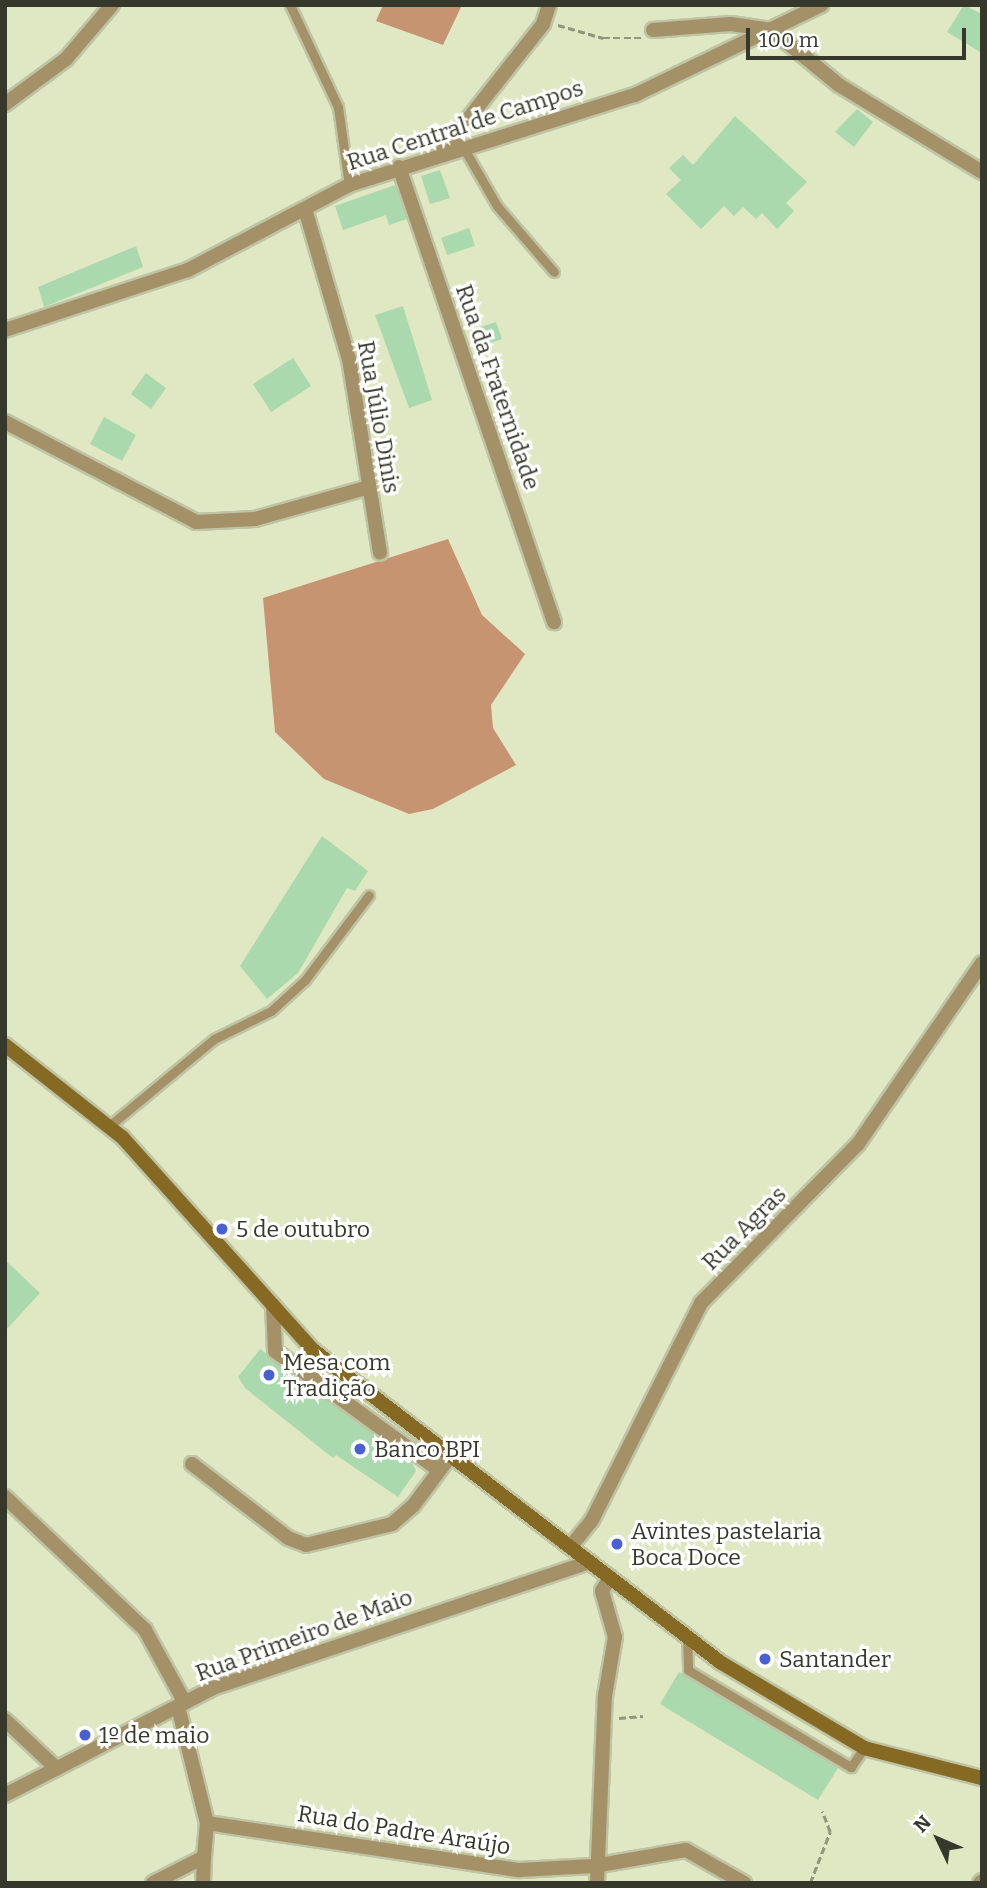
<!DOCTYPE html>
<meta charset="utf-8">
<style>
body{margin:0}
#map{position:relative;width:987px;height:1888px;overflow:hidden;background:#e0e7c3;font-family:Bitter,serif}
div>[style]{position:absolute}
.forest>*{inset:0;background:#c79472}
.building>*{inset:0;background:#aad9ae}
.path>*{height:2.5px;margin-top:-1.25px;transform-origin:0;background:repeating-linear-gradient(90deg,#91967d 0 7px,transparent 0 10.5px)}
.roads{filter:drop-shadow(2px 0 #bec4a4) drop-shadow(-2px 0 #bec4a4) drop-shadow(0 2px #bec4a4) drop-shadow(0 -2px #bec4a4)}
.lane>*{height:9px;margin:-4.5px;padding:0 4.5px;transform-origin:4.5px;border-radius:4.5px;background:#a59167}
.street>*{height:14px;margin:-7px;padding:0 7px;transform-origin:7px;border-radius:7px;background:#a59167}
.secondary>*{height:14px;margin:-7px;padding:0 7px;transform-origin:7px;border-radius:7px;background:#866923}
.dots>*{width:19px;height:19px;translate:-50% -50%;box-sizing:border-box;border:4px solid #fff;border-radius:50%}
span{translate:-50% -50%;white-space:nowrap;text-align:center;line-height:1.15;-webkit-text-stroke:6px #fff;paint-order:stroke}
.street-label{font-size:23px;color:#35382a}
.poi-label{font-size:23px;color:#35382a}
.left{translate:0 -50%;text-align:left}
.frame{position:absolute;inset:0;border:7px solid #35382a;pointer-events:none}
.north{position:absolute;left:903px;top:1804px;width:70px;height:70px;-webkit-text-stroke:5px #fff;paint-order:stroke;rotate:314deg;font-size:19px;font-weight:700;line-height:28px;text-align:center;color:#35382a}
.north::after{content:'';display:block;margin:auto;width:24px;height:32px;background:#35382a;clip-path:polygon(50% 0,100% 100%,50% 72%,0 100%)}
.scale{position:absolute;left:746px;top:28px;width:220px;height:32px;box-sizing:border-box;border:4px solid #35382a;border-top:0;padding-left:9px;font-size:21px;line-height:24px;white-space:nowrap;color:#35382a;-webkit-text-stroke:5px #fff;paint-order:stroke}
</style>
<div id="map">
<div class="forest">
<i style="clip-path:polygon(383px 5px,462px 5px,443px 45px,376px 21px)"></i>
<i style="clip-path:polygon(448px 539px,482px 615px,525px 654px,491px 705px,493px 728px,516px 765px,433px 809px,409px 814px,324px 779px,275px 732px,263px 598px)"></i>
</div>
<div class="building">
<i style="clip-path:polygon(964px 5px,982px 14px,982px 53px,947px 32px)"></i>
<i style="clip-path:polygon(857px 109px,873px 122px,854px 147px,835px 132px)"></i>
<i style="clip-path:polygon(735px 116px,807px 182px,786px 203px,794px 211px,777px 229px,762px 213px,756px 219px,743px 207px,734px 216px,724px 206px,701px 229px,666px 194px,681px 180px,669px 168px,683px 155px,693px 165px)"></i>
<i style="clip-path:polygon(440px 170px,450px 198px,430px 204px,421px 176px)"></i>
<i style="clip-path:polygon(395px 185px,407px 219px,389px 225px,386px 215px,343px 230px,335px 206px)"></i>
<i style="clip-path:polygon(469px 228px,475px 246px,447px 255px,441px 238px)"></i>
<i style="clip-path:polygon(136px 246px,143px 267px,44px 307px,38px 287px)"></i>
<i style="clip-path:polygon(403px 306px,432px 400px,409px 408px,375px 315px)"></i>
<i style="clip-path:polygon(496px 322px,502px 339px,477px 347px,471px 330px)"></i>
<i style="clip-path:polygon(293px 358px,311px 386px,271px 412px,253px 384px)"></i>
<i style="clip-path:polygon(146px 373px,166px 388px,151px 409px,131px 394px)"></i>
<i style="clip-path:polygon(104px 417px,136px 435px,122px 461px,90px 444px)"></i>
<i style="clip-path:polygon(322px 836px,368px 871px,355px 891px,347px 888px,298px 973px,267px 999px,240px 966px)"></i>
<i style="clip-path:polygon(5px 1260px,40px 1293px,5px 1331px)"></i>
<i style="clip-path:polygon(260px 1349px,411px 1461px,416px 1471px,398px 1497px,336px 1455px,333px 1458px,245px 1388px,238px 1377px)"></i>
<i style="clip-path:polygon(679px 1672px,838px 1768px,818px 1800px,660px 1704px)"></i>
</div>
<div class="path">
<i style="left:558px;top:25px;width:47px;rotate:16.1deg"></i>
<i style="left:603px;top:38px;width:40px"></i>
<i style="left:619px;top:1718px;width:24px;rotate:-5deg"></i>
<i style="left:810px;top:1883px;width:55px;rotate:-68.6deg"></i>
<i style="left:830px;top:1832px;width:22px;rotate:-111deg"></i>
</div>
<div class="roads">
<div class="lane">
<i style="left:290px;top:5px;width:113px;rotate:64.8deg"></i>
<i style="left:338px;top:107px;width:79px;rotate:82deg"></i>
<i style="left:455px;top:133px;width:84px;rotate:60.1deg"></i>
<i style="left:497px;top:206px;width:87px;rotate:49.2deg"></i>
<i style="left:108px;top:1127px;width:138px;rotate:-39.7deg"></i>
<i style="left:214px;top:1039px;width:64px;rotate:-26.2deg"></i>
<i style="left:271px;top:1011px;width:46px;rotate:-42.4deg"></i>
<i style="left:305px;top:980px;width:106px;rotate:-53deg"></i>
<i style="left:687px;top:1637px;width:33px;rotate:88deg"></i>
<i style="left:688px;top:1670px;width:190px;rotate:30.8deg"></i>
<i style="left:851px;top:1767px;width:23px;rotate:-56deg"></i>
</div>
<div class="street">
<i style="left:653px;top:30px;width:78px;rotate:-4.4deg"></i>
<i style="left:731px;top:24px;width:41px;rotate:8.3deg"></i>
<i style="left:772px;top:30px;width:87px;rotate:39.4deg"></i>
<i style="left:839px;top:85px;width:167px;rotate:31.3deg"></i>
<i style="left:5px;top:104px;width:76px;rotate:-36.4deg"></i>
<i style="left:66px;top:59px;width:71px;rotate:-49.6deg"></i>
<i style="left:442px;top:152px;width:163px;rotate:-51.7deg"></i>
<i style="left:543px;top:24px;width:20px;rotate:-72deg"></i>
<i style="left:399px;top:167px;width:481px;rotate:71.2deg"></i>
<i style="left:305px;top:209px;width:156px;rotate:73.7deg"></i>
<i style="left:349px;top:359px;width:196px;rotate:80.9deg"></i>
<i style="left:5px;top:330px;width:193px;rotate:-18.2deg"></i>
<i style="left:188px;top:270px;width:182px;rotate:-27.8deg"></i>
<i style="left:349px;top:185px;width:300px;rotate:-17.5deg"></i>
<i style="left:635px;top:95px;width:207px;rotate:-25.8deg"></i>
<i style="left:5px;top:422px;width:216px;rotate:27.6deg"></i>
<i style="left:196px;top:522px;width:59px;rotate:-2.9deg"></i>
<i style="left:255px;top:519px;width:115px;rotate:-15.6deg"></i>
<i style="left:273px;top:1305px;width:46px;rotate:87.5deg"></i>
<i style="left:275px;top:1351px;width:203px;rotate:36deg"></i>
<i style="left:192px;top:1464px;width:121px;rotate:37.6deg"></i>
<i style="left:288px;top:1538px;width:19px;rotate:21deg"></i>
<i style="left:306px;top:1545px;width:89px;rotate:-13.7deg"></i>
<i style="left:392px;top:1524px;width:28px;rotate:-41deg"></i>
<i style="left:413px;top:1506px;width:64px;rotate:-53.3deg"></i>
<i style="left:5px;top:1497px;width:193px;rotate:43.5deg"></i>
<i style="left:145px;top:1630px;width:83px;rotate:61.3deg"></i>
<i style="left:571px;top:1546px;width:33px;rotate:-51deg"></i>
<i style="left:592px;top:1520px;width:243px;rotate:-63.3deg"></i>
<i style="left:701px;top:1303px;width:223px;rotate:-45.4deg"></i>
<i style="left:858px;top:1144px;width:219px;rotate:-55.6deg"></i>
<i style="left:5px;top:1720px;width:71px;rotate:43.3deg"></i>
<i style="left:5px;top:1795px;width:234px;rotate:-27.2deg"></i>
<i style="left:213px;top:1688px;width:397px;rotate:-18.5deg"></i>
<i style="left:207px;top:1823px;width:316px;rotate:8.6deg"></i>
<i style="left:519px;top:1870px;width:75px;rotate:-3.1deg"></i>
<i style="left:594px;top:1866px;width:93px;rotate:-9.9deg"></i>
<i style="left:686px;top:1850px;width:67px;rotate:29.6deg"></i>
<i style="left:153px;top:1883px;width:57px;rotate:-27deg"></i>
<i style="left:204px;top:1857px;width:34px;rotate:-85deg"></i>
<i style="left:207px;top:1823px;width:120px;rotate:-104deg"></i>
<i style="left:203px;top:1883px;width:26px;rotate:-88deg"></i>
<i style="left:597px;top:1883px;width:187px;rotate:-87.6deg"></i>
<i style="left:605px;top:1696px;width:60px;rotate:-80.4deg"></i>
<i style="left:615px;top:1637px;width:48px;rotate:-105.8deg"></i>
<i style="left:602px;top:1591px;width:16px;rotate:-60deg"></i>
<i style="left:980px;top:1883px;width:3px;rotate:-45deg"></i>
</div>
<div class="secondary">
<i style="left:5px;top:1045px;width:149px;rotate:38.2deg"></i>
<i style="left:122px;top:1137px;width:286px;rotate:48.1deg"></i>
<i style="left:313px;top:1350px;width:513px;rotate:37.47deg"></i>
<i style="left:720px;top:1662px;width:168px;rotate:30.8deg"></i>
<i style="left:864px;top:1748px;width:122px;rotate:14.3deg"></i>
</div>
</div>
<div class="dots">
<i style="left:222px;top:1229px;background:#495fd3"></i>
<i style="left:269px;top:1375px;background:#495fd3"></i>
<i style="left:360px;top:1449px;background:#495fd3"></i>
<i style="left:617px;top:1544px;background:#495fd3"></i>
<i style="left:765px;top:1659px;background:#495fd3"></i>
<i style="left:85px;top:1735px;background:#495fd3"></i>
</div>
<div class="street-label">
<span style="left:465px;top:125px;rotate:-18deg">Rua Central de Campos</span>
<span style="left:498px;top:387px;rotate:71deg">Rua da Fraternidade</span>
<span style="left:379px;top:417px;rotate:80deg">Rua Júlio Dinis</span>
<span style="left:744px;top:1228px;rotate:-45deg">Rua Agras</span>
<span style="left:304px;top:1635px;rotate:-20deg">Rua Primeiro de Maio</span>
<span style="left:404px;top:1830px;rotate:9deg">Rua do Padre Araújo</span>
</div>
<div class="poi-label">
<span class="left" style="left:236px;top:1229px">5 de outubro</span>
<span class="left" style="left:283px;top:1375px">Mesa com<br>Tradição</span>
<span class="left" style="left:374px;top:1449px">Banco BPI</span>
<span class="left" style="left:631px;top:1544px">Avintes pastelaria<br>Boca Doce</span>
<span class="left" style="left:779px;top:1659px">Santander</span>
<span class="left" style="left:99px;top:1735px">1º de maio</span>
</div>
<div class="frame"></div>
<div class="north">N</div>
<div class="scale">100 m</div>
</div>
